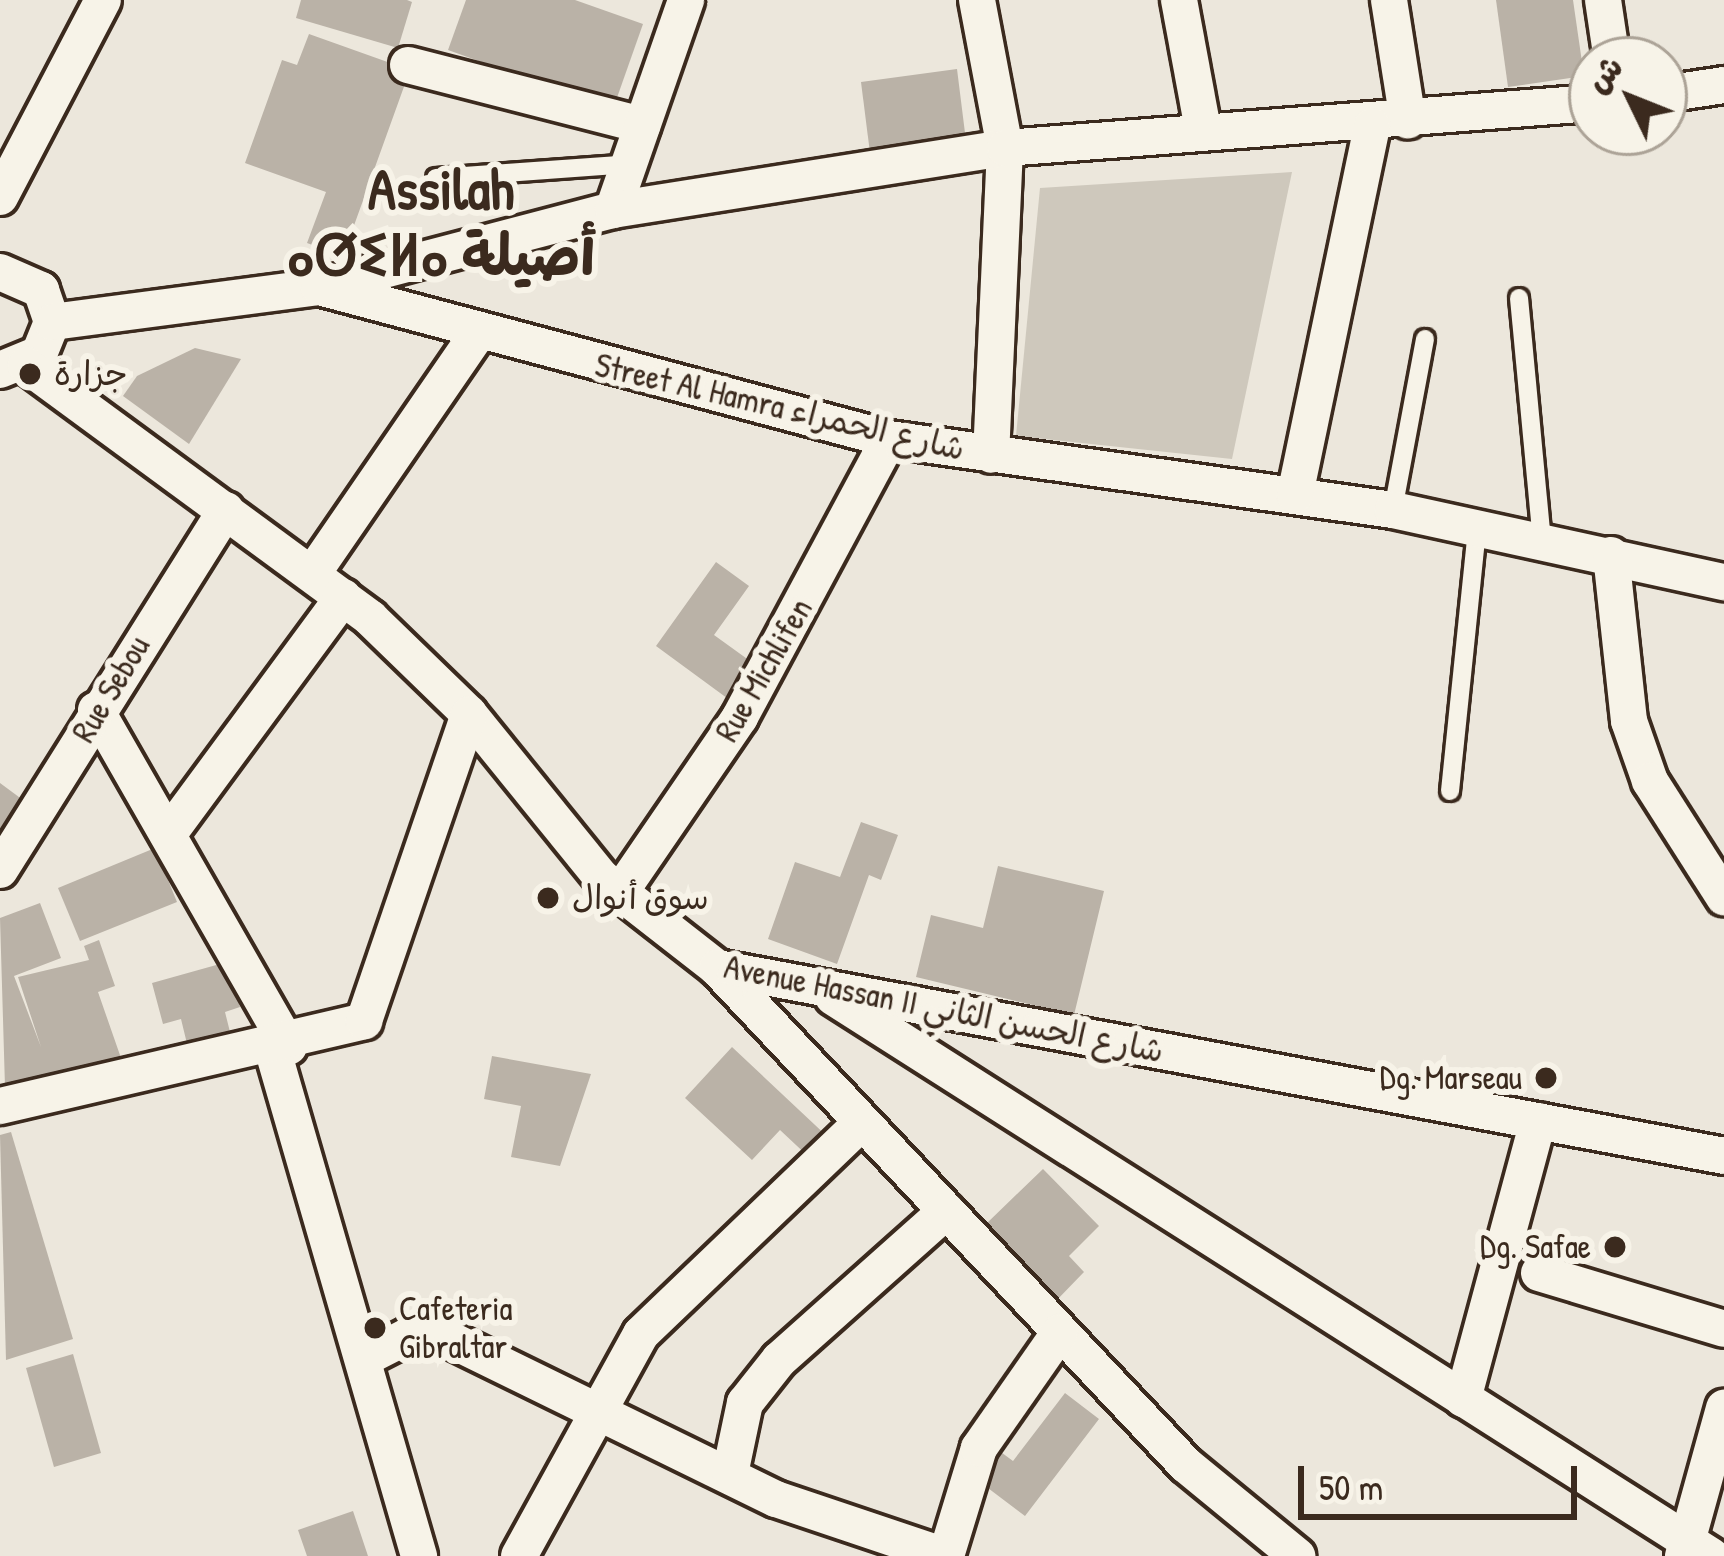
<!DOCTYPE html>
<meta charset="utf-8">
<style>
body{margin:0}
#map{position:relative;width:1724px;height:1556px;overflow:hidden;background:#ece7dc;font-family:"Patrick Hand","Playpen Sans Arabic","Noto Sans Tifinagh",sans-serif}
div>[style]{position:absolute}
.green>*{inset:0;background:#cec8bc}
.building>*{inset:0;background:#bab2a7}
.roads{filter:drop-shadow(3px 0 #3b2a1e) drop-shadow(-3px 0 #3b2a1e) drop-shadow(0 3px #3b2a1e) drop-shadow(0 -3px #3b2a1e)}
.lane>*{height:18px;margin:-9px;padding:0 9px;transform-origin:9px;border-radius:9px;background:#f7f3e8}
.street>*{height:36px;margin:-18px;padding:0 18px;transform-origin:18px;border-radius:18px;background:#f7f3e8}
.dots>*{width:33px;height:33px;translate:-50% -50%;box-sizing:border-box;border:6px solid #f7f3e8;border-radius:50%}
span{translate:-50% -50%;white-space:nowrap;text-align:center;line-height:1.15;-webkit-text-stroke:12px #f7f3e8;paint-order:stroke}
.poi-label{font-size:33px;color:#3b2a1e}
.left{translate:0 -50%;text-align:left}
.right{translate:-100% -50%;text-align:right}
.street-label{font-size:33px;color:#3b2a1e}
.town-label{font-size:57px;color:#3b2a1e;font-weight:700}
.north{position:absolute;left:1568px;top:36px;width:120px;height:120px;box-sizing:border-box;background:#f7f3e8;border:3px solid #aca397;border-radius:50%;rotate:313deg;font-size:33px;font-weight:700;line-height:48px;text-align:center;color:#3b2a1e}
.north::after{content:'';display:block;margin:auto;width:42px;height:54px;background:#3b2a1e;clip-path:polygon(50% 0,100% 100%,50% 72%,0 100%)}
.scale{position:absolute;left:1298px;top:1466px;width:279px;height:54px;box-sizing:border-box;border:6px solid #3b2a1e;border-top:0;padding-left:15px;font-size:36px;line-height:42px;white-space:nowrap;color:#3b2a1e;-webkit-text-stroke:9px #f7f3e8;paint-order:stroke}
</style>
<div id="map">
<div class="green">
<i style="clip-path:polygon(1292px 172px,1232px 459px,1016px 436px,1040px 188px)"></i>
</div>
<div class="building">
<i style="clip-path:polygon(301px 0,407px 0,412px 2px,398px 48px,296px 18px)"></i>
<i style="clip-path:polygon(466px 0,575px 0,643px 24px,613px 109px,448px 50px)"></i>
<i style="clip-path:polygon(1496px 0,1573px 0,1584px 76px,1508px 87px)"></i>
<i style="clip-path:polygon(309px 34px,410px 70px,343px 256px,307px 243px,326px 192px,245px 163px,282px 60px,297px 65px)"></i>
<i style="clip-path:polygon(957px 69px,966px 141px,870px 153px,861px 82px)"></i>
<i style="clip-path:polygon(195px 348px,241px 359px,189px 444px,123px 396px,137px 376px)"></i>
<i style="clip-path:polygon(716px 562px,749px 586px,714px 635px,757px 666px,731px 701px,656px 646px)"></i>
<i style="clip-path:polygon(0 783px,27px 803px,0 840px)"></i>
<i style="clip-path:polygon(861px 822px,898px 835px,881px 880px,869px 875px,837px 964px,768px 939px,795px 862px,840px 877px)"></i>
<i style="clip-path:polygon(155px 848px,177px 902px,80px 941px,58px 888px)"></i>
<i style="clip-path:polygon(998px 866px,1104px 891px,1074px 1015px,916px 977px,931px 915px,983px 928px)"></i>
<i style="clip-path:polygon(40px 903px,61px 958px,14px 976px,41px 1047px,18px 977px,89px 960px,84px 946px,99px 940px,115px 986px,98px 992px,121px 1058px,5px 1087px,0 918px)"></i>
<i style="clip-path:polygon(227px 962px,240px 1007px,225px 1012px,232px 1040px,189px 1052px,181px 1019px,163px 1024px,152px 983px)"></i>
<i style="clip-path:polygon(732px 1047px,831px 1140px,812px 1160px,780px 1130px,752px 1160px,685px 1098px)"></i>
<i style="clip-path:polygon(492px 1056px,591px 1074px,560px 1166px,511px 1157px,521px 1106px,484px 1099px)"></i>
<i style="clip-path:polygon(11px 1132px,73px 1339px,6px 1360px,0 1135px)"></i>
<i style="clip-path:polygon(1043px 1169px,1099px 1226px,1069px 1256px,1084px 1272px,1053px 1304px,986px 1224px)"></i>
<i style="clip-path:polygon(73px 1354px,101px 1453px,54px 1467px,26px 1368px)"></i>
<i style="clip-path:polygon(1065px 1393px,1099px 1419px,1025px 1516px,972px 1476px,994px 1447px,1013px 1461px)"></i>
<i style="clip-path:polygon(353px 1511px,368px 1556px,307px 1556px,298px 1530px)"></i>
</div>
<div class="roads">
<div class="lane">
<i style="left:436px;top:178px;width:194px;rotate:-4.1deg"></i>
<i style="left:1519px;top:298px;width:246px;rotate:84.6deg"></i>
<i style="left:1393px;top:510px;width:174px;rotate:-79.4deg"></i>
<i style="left:1450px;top:791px;width:263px;rotate:-84.1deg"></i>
</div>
<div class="street">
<i style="left:977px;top:0;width:151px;rotate:79.3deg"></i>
<i style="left:1005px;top:148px;width:307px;rotate:92.6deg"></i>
<i style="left:1179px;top:0;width:131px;rotate:79.5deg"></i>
<i style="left:1389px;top:0;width:122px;rotate:81.1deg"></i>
<i style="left:1603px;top:0;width:61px;rotate:81.5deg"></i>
<i style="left:408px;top:65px;width:242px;rotate:14.4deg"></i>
<i style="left:1664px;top:94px;width:61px;rotate:-8.5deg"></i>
<i style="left:0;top:197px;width:222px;rotate:-62.4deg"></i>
<i style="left:613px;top:210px;width:222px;rotate:-70.8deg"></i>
<i style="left:0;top:272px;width:45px;rotate:23.7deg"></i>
<i style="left:41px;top:290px;width:34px;rotate:71deg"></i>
<i style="left:52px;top:322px;width:35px;rotate:112deg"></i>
<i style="left:39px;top:354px;width:42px;rotate:157.7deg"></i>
<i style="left:319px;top:287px;width:304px;rotate:-14.7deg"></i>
<i style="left:613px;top:210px;width:397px;rotate:-9deg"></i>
<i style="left:1005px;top:148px;width:589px;rotate:-4.38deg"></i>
<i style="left:52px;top:322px;width:269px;rotate:-7.5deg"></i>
<i style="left:319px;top:287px;width:590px;rotate:14.93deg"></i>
<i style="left:889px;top:439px;width:509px;rotate:8.02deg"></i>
<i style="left:1393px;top:510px;width:339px;rotate:12.3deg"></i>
<i style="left:26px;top:365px;width:427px;rotate:36.3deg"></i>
<i style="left:370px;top:618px;width:138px;rotate:44.1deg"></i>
<i style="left:469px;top:714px;width:211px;rotate:51deg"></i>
<i style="left:602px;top:878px;width:146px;rotate:38deg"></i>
<i style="left:717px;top:968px;width:1024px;rotate:10.57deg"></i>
<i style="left:1295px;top:495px;width:377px;rotate:-78.2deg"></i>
<i style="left:1611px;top:555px;width:167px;rotate:83.8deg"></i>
<i style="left:1629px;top:721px;width:64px;rotate:70.7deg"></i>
<i style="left:1650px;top:781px;width:138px;rotate:57.5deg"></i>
<i style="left:313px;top:573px;width:290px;rotate:-55.5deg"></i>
<i style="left:96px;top:710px;width:388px;rotate:60.2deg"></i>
<i style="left:170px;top:832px;width:292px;rotate:-53.6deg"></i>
<i style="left:0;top:870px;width:425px;rotate:-57.9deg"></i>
<i style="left:621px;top:891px;width:211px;rotate:-55.6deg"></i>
<i style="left:740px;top:717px;width:315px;rotate:-61.8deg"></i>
<i style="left:717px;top:968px;width:683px;rotate:46.66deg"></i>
<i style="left:1186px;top:1465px;width:144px;rotate:39.3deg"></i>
<i style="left:833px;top:997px;width:1041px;rotate:32.48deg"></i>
<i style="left:273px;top:1051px;width:526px;rotate:73.87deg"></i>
<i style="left:0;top:1106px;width:374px;rotate:-13.1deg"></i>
<i style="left:364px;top:1021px;width:324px;rotate:-71.1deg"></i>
<i style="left:1539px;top:1273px;width:193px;rotate:16.8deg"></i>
<i style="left:363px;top:1359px;width:51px;rotate:-27.1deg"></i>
<i style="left:408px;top:1336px;width:39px;rotate:3deg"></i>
<i style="left:447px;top:1338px;width:366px;rotate:26.1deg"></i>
<i style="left:776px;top:1499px;width:178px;rotate:18.6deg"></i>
<i style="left:1463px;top:1399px;width:288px;rotate:-74.9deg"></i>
<i style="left:730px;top:1474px;width:73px;rotate:-78.1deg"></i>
<i style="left:745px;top:1403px;width:55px;rotate:-51.7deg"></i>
<i style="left:779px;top:1360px;width:224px;rotate:-41.7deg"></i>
<i style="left:519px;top:1556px;width:253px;rotate:-61.2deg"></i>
<i style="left:641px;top:1334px;width:306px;rotate:-43.8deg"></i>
<i style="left:946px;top:1556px;width:113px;rotate:-73deg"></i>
<i style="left:979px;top:1448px;width:141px;rotate:-55.1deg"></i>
<i style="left:1683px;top:1556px;width:154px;rotate:-74.5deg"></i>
</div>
</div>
<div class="dots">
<i style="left:30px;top:374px;background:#3b2a1e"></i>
<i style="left:548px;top:898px;background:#3b2a1e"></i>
<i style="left:1546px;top:1078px;background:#3b2a1e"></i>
<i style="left:1615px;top:1247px;background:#3b2a1e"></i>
<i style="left:375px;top:1328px;background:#3b2a1e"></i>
</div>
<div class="poi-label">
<span class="left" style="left:54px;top:374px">جزارة</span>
<span class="left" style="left:572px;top:898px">سوق أنوال</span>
<span class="right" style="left:1522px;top:1078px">Dg. Marseau</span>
<span class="right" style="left:1591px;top:1247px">Dg. Safae</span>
<span class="left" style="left:399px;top:1328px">Cafeteria<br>Gibraltar</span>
</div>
<div class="street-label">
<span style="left:780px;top:407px;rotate:13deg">Street Al Hamra شارع الحمراء</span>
<span style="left:764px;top:670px;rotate:-60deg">Rue Michlifen</span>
<span style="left:111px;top:689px;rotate:-59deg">Rue Sebou</span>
<span style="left:944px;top:1009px;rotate:11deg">Avenue Hassan II شارع الحسن الثاني</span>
</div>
<div class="town-label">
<span style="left:441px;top:222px">Assilah<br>ⴰⵚⵉⵍⴰ أصيلة</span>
</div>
<div class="north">ش</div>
<div class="scale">50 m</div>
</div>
